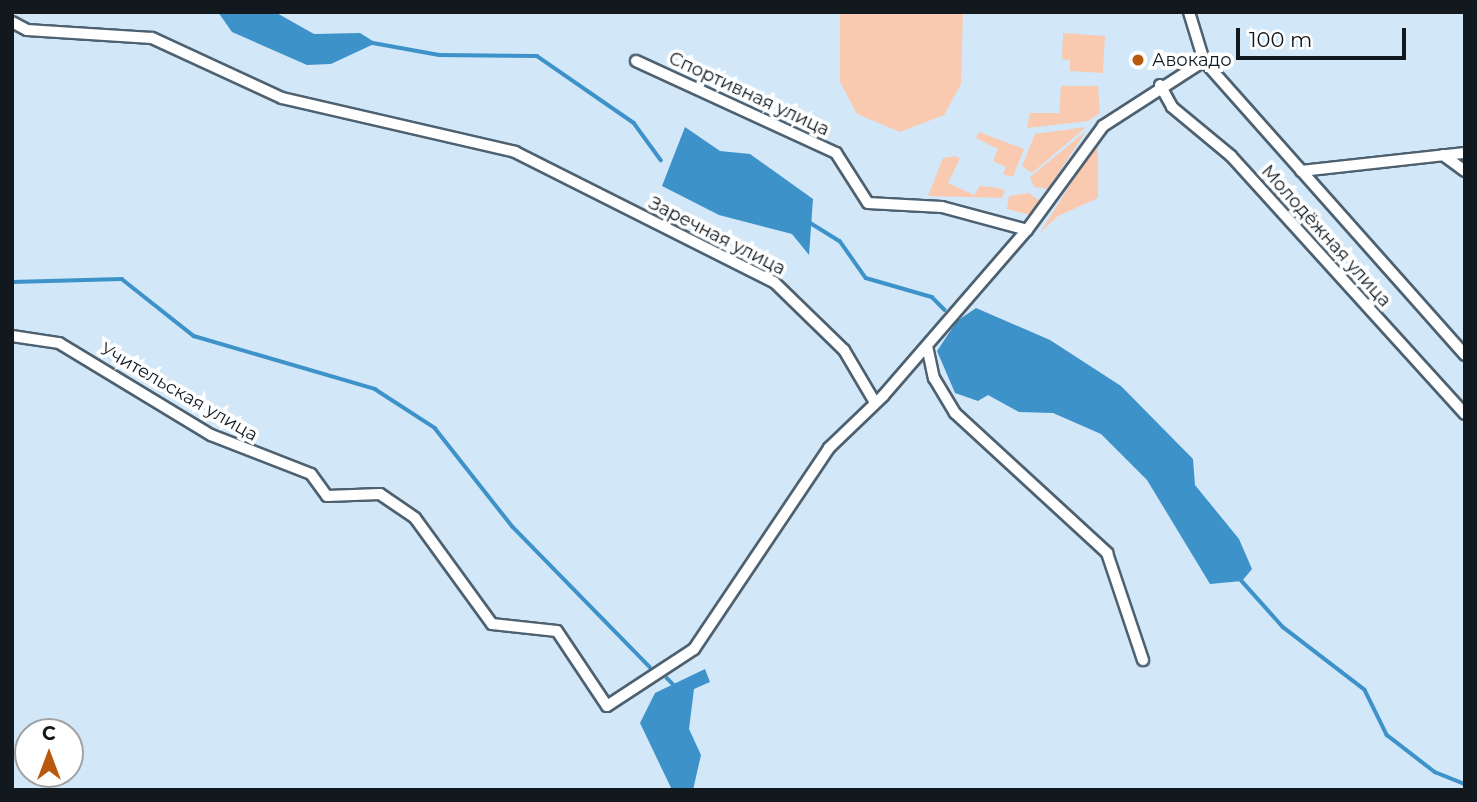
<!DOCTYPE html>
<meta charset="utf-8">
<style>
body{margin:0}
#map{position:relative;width:1477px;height:802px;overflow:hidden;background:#d2e8f9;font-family:Montserrat,sans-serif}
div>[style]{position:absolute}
.green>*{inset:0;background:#f9caaf}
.water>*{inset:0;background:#3e92ca}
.stream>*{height:3.5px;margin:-1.75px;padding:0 1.75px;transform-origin:1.75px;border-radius:1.75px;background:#3e92ca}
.roads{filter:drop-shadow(2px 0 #4e6170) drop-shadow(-2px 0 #4e6170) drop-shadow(0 2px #4e6170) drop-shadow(0 -2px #4e6170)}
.minor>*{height:10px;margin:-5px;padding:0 5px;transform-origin:5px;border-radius:5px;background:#fff}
.dots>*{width:19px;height:19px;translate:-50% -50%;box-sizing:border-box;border:4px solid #fff;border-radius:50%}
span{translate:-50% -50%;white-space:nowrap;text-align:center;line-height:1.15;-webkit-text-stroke:7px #fff;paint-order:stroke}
.poi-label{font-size:18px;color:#11191f}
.left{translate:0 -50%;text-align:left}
.street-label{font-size:18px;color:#11191f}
.frame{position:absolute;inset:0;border:14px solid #11191f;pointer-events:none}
.north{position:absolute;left:14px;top:718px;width:70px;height:70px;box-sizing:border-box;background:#fff;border:2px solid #a0a3a5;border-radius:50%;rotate:0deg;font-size:19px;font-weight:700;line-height:28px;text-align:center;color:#11191f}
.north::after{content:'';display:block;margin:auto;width:24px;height:32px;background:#b8590d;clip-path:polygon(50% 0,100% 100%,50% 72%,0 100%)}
.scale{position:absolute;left:1236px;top:28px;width:170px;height:32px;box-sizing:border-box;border:4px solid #11191f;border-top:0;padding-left:9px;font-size:21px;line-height:24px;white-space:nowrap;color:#11191f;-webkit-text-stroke:5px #fff;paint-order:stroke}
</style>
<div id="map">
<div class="green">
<i style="clip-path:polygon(840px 12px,963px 12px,961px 84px,944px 115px,900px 132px,857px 114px,840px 82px)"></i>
<i style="clip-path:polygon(1063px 33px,1105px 36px,1103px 73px,1070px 71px,1070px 60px,1062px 59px)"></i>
<i style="clip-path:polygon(1061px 86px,1098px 86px,1100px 113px,1088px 121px,1027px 128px,1030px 113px,1059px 113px)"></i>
<i style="clip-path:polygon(1086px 127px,1032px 173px,1022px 166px,1035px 134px)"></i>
<i style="clip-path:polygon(1086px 131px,1048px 189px,1034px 187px,1030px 177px)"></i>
<i style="clip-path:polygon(979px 132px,1024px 149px,1013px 177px,1003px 174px,1006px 167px,993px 161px,998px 149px,976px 138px)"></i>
<i style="clip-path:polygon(1098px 140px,1098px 198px,1058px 216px,1040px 233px)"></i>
<i style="clip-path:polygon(954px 156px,960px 158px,948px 183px,974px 195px,980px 186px,993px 187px,1005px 190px,1002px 198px,928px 196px,943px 158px)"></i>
<i style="clip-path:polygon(1029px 193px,1041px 202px,1030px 215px,1007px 209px,1009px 196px)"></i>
</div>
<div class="water">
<i style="clip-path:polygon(218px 12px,275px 12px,314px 34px,360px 33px,376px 43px,331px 64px,307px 65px,232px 32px)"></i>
<i style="clip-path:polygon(685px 127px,720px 151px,750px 154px,813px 199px,809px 255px,792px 234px,719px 215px,662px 186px)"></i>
<i style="clip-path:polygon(976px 308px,1050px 340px,1121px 386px,1193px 459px,1195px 485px,1239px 539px,1252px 569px,1242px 581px,1210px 584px,1147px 480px,1101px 434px,1053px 413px,1019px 412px,988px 395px,978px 401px,955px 393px,937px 351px,957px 321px)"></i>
<i style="clip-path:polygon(705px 669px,710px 682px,694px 689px,689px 729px,701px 755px,693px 790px,672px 790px,640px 723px,655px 693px)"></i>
</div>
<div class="stream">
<i style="left:373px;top:43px;width:67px;rotate:10.3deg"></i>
<i style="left:439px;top:55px;width:98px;rotate:0.6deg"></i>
<i style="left:537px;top:56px;width:118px;rotate:34.6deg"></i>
<i style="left:634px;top:123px;width:46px;rotate:53.9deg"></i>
<i style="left:809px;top:222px;width:36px;rotate:32deg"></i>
<i style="left:840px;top:241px;width:45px;rotate:54.9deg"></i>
<i style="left:866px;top:278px;width:69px;rotate:16.1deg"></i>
<i style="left:932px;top:297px;width:18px;rotate:45deg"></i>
<i style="left:12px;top:282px;width:110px;rotate:-1.6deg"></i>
<i style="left:122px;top:279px;width:92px;rotate:38.4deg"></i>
<i style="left:194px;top:336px;width:189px;rotate:16.3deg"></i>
<i style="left:375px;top:389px;width:72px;rotate:33deg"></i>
<i style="left:435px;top:428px;width:125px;rotate:51.8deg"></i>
<i style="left:512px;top:526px;width:197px;rotate:45.6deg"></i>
<i style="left:1241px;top:580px;width:63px;rotate:48.2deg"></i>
<i style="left:1283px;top:627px;width:103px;rotate:37.5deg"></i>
<i style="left:1365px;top:690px;width:50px;rotate:63.9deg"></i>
<i style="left:1387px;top:735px;width:61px;rotate:37.6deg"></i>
<i style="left:1435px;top:772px;width:32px;rotate:22deg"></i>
<i style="left:667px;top:678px;width:17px;rotate:45deg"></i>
</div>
<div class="roads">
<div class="minor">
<i style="left:1189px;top:12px;width:51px;rotate:73deg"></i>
<i style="left:1204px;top:61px;width:393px;rotate:48.4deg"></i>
<i style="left:12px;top:22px;width:17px;rotate:28deg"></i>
<i style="left:27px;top:30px;width:125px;rotate:3.7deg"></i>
<i style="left:152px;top:38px;width:143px;rotate:24.8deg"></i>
<i style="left:282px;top:98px;width:239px;rotate:13deg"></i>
<i style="left:515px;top:152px;width:290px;rotate:26.7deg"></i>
<i style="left:774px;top:282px;width:98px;rotate:44.2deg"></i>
<i style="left:844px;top:350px;width:59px;rotate:59.5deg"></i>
<i style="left:636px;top:61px;width:220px;rotate:24.7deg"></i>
<i style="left:836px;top:153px;width:59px;rotate:57.4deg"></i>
<i style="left:868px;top:203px;width:74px;rotate:3.1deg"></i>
<i style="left:942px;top:207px;width:88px;rotate:15.1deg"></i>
<i style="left:1160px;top:85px;width:25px;rotate:61deg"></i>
<i style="left:1172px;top:107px;width:77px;rotate:39.7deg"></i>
<i style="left:1231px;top:156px;width:348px;rotate:47.8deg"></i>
<i style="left:1443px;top:155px;width:27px;rotate:36deg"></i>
<i style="left:1301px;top:171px;width:165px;rotate:-6.3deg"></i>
<i style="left:12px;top:336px;width:48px;rotate:8.5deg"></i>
<i style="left:59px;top:343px;width:178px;rotate:31.2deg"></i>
<i style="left:211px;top:435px;width:107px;rotate:21.3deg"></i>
<i style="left:311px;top:474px;width:27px;rotate:54deg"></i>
<i style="left:327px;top:496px;width:53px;rotate:-2.2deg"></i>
<i style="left:380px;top:494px;width:42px;rotate:34.4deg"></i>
<i style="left:415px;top:518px;width:131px;rotate:54deg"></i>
<i style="left:492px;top:624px;width:65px;rotate:6.1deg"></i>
<i style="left:557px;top:631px;width:90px;rotate:56.3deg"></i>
<i style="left:607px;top:706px;width:104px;rotate:-33.2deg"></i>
<i style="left:694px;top:649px;width:242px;rotate:-56.1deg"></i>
<i style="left:829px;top:448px;width:75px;rotate:-43.9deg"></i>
<i style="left:883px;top:396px;width:220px;rotate:-49.1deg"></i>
<i style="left:1027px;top:230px;width:129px;rotate:-53.8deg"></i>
<i style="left:1103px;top:126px;width:120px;rotate:-32.8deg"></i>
<i style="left:927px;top:346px;width:33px;rotate:78deg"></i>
<i style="left:934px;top:378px;width:41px;rotate:59deg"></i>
<i style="left:955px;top:413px;width:207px;rotate:42.6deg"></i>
<i style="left:1107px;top:553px;width:113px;rotate:71.4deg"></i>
</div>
</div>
<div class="dots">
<i style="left:1138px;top:60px;background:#b8590d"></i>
</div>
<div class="poi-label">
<span class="left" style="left:1152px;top:60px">Авокадо</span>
</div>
<div class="street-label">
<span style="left:749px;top:94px;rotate:25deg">Спортивная улица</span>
<span style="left:717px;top:236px;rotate:27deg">Заречная улица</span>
<span style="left:1326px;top:236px;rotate:48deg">Молодёжная улица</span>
<span style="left:179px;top:392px;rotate:30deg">Учительская улица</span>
</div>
<div class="frame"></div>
<div class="north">С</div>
<div class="scale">100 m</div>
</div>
